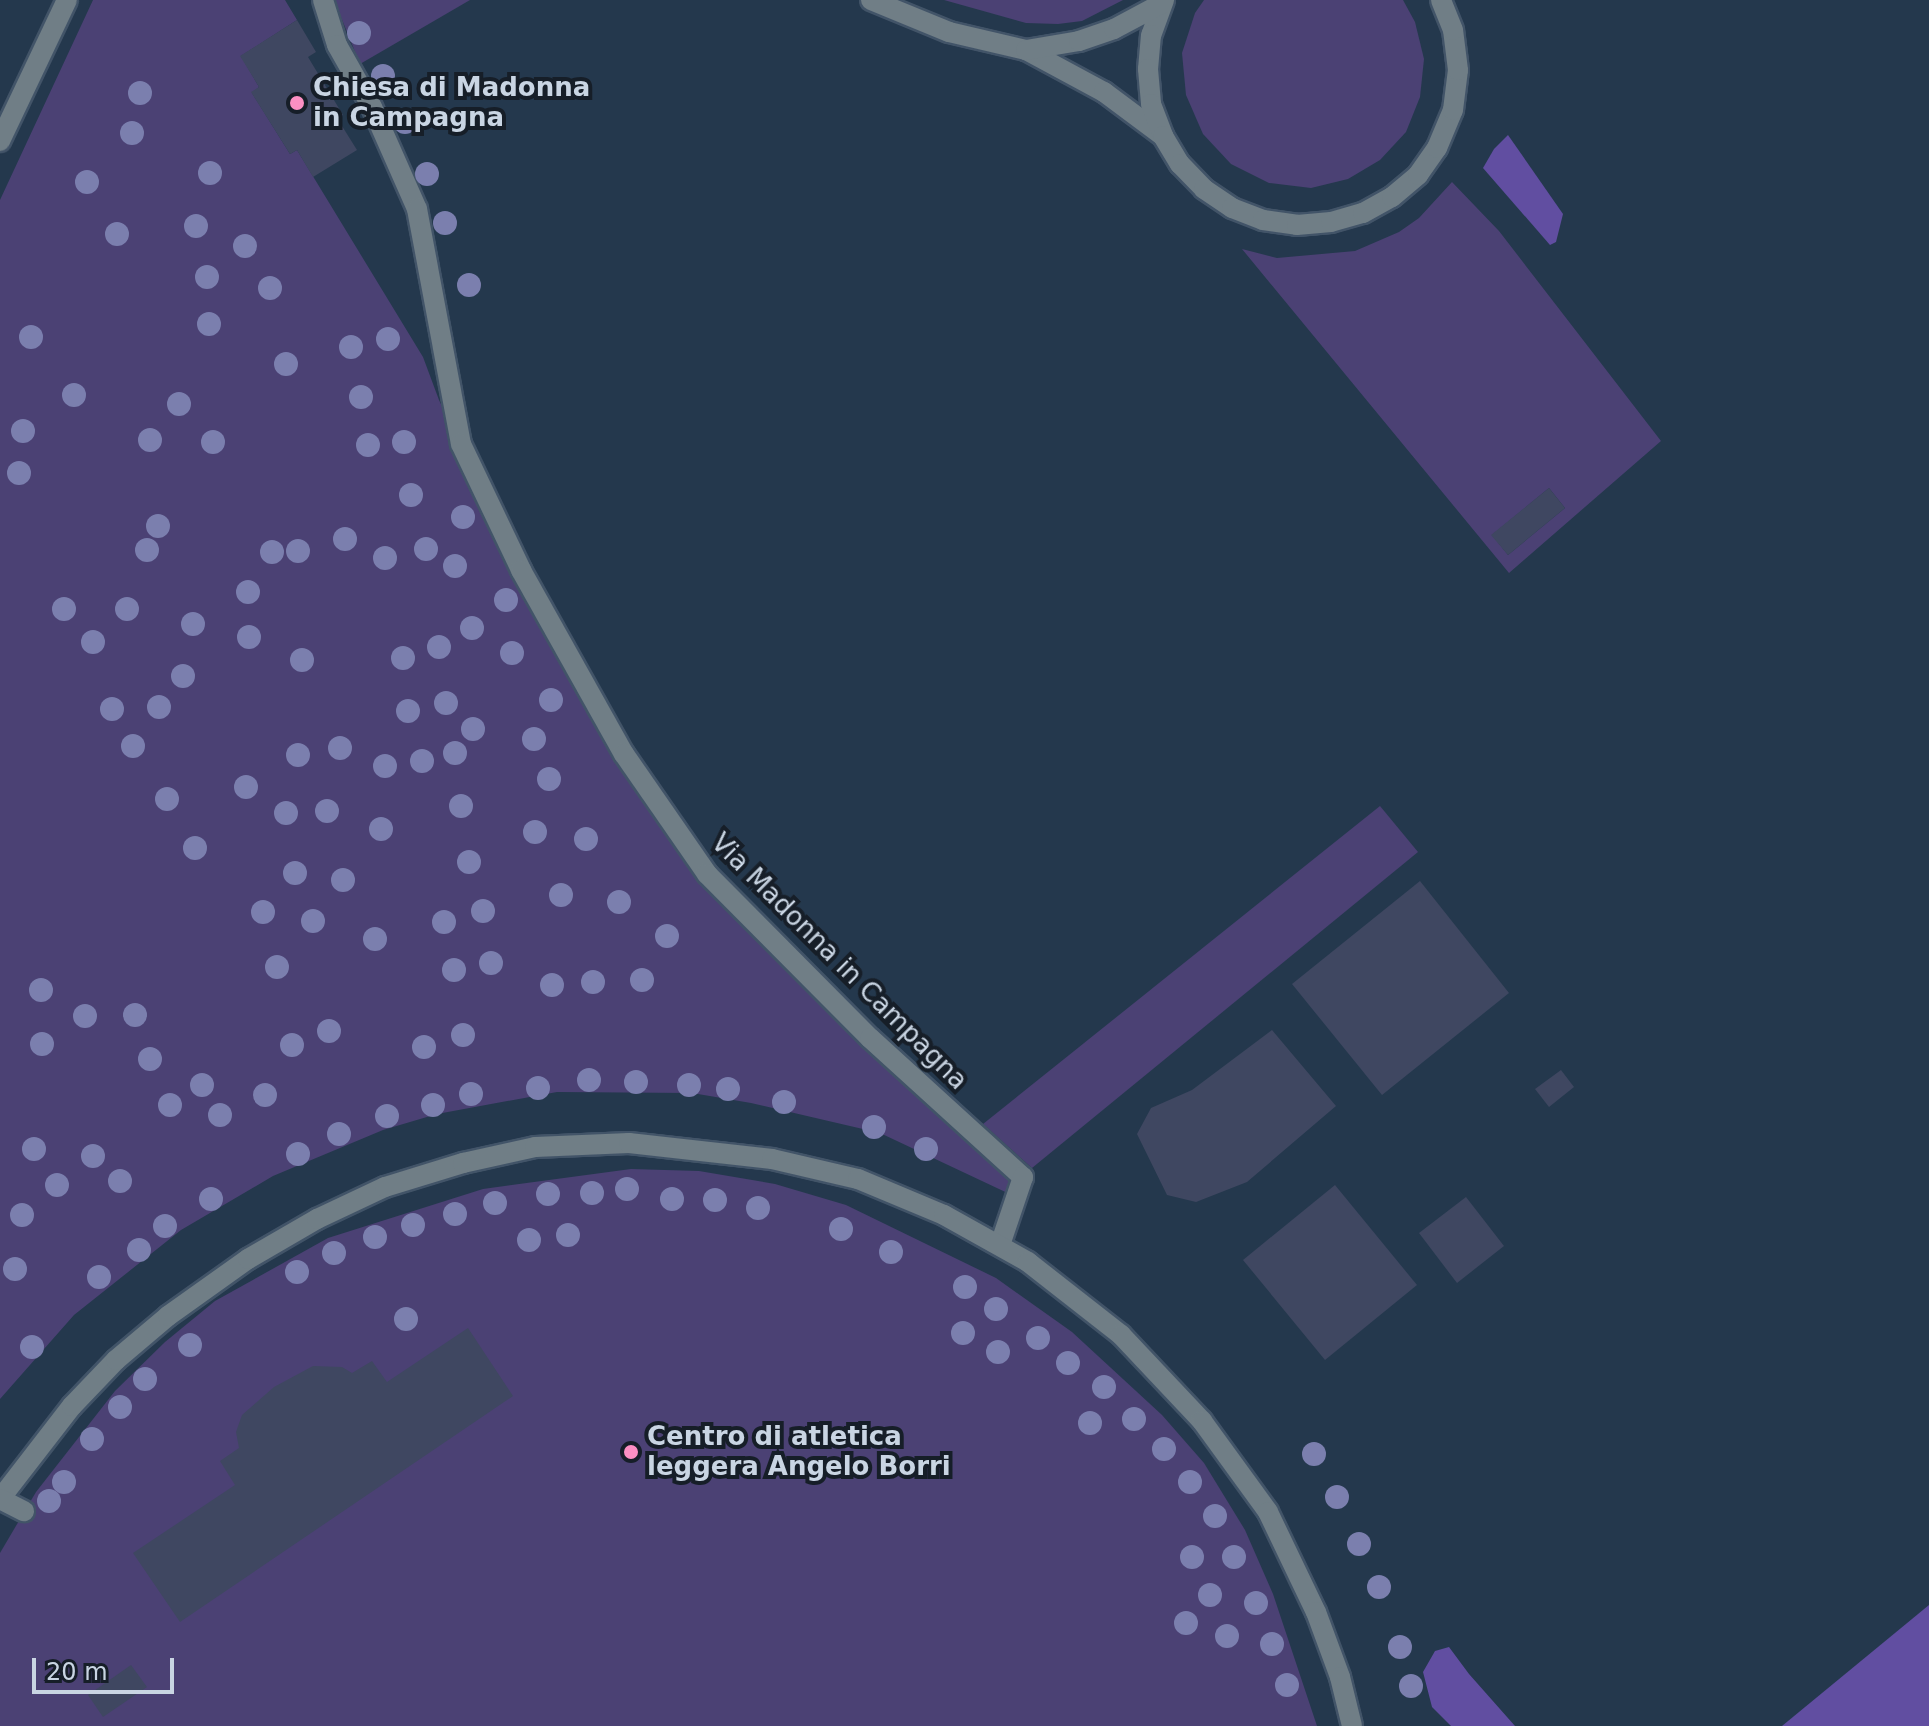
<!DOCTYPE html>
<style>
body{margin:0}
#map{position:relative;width:1929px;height:1726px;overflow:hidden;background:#24384d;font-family:"DejaVu Sans",sans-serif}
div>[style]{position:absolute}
.green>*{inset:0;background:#4b4174}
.forest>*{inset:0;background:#614ea1}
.building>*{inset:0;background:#3f4761}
.roads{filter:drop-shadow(2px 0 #425468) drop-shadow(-2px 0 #425468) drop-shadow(0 2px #425468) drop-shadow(0 -2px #425468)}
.minor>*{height:20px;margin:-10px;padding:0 10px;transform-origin:10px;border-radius:10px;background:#707e86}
.trees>*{width:24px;height:24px;margin:-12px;border-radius:50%;background:#7b7fae}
.dots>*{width:22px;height:22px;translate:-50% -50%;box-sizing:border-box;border:4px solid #161e28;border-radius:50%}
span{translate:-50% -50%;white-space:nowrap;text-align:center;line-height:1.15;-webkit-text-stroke:8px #161e28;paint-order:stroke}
.poi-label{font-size:26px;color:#c9d5e3;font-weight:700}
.left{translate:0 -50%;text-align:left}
.street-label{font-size:26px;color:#c9d5e3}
.scale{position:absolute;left:32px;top:1658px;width:142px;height:36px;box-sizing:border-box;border:4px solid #c9d5e3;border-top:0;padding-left:10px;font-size:24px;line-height:28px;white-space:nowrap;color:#c9d5e3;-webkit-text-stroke:6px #161e28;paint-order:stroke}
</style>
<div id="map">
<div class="green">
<i style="clip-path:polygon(93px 0,285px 0,297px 20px,241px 56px,259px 87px,252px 93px,290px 154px,297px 150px,423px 357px,439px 400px,521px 570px,707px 874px,1008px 1164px,1016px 1197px,880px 1133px,751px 1103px,692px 1093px,557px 1092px,437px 1114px,383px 1130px,273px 1176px,181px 1230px,74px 1315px,0 1399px,0 200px)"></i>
<i style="clip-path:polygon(334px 0,470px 0,360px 64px)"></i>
<i style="clip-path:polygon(944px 0,1123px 0,1082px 21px,1058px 24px,1026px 23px)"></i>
<i style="clip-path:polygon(1204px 0,1403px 0,1415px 22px,1424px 59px,1420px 97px,1406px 132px,1380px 160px,1348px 179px,1311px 188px,1269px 183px,1231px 164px,1203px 134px,1186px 95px,1182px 53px,1195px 13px)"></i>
<i style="clip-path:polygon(evenodd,1452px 182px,1499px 231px,1661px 441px,1509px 573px,1242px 249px,1277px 258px,1355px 251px,1399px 232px,1419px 218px,1452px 182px,1549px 488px,1565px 508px,1508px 555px,1492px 535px,1549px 488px)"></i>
<i style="clip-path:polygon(1380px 806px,1418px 852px,1032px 1168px,983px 1124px)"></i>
<i style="clip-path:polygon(631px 1169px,699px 1171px,775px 1184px,846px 1205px,996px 1278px,1072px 1332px,1162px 1415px,1204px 1463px,1245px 1530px,1273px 1594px,1317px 1726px,0 1726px,0 1553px,36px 1492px,115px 1391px,165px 1342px,215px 1301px,328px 1238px,483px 1189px)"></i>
</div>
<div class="forest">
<i style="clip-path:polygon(1508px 135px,1563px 214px,1556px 242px,1550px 245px,1483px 168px,1494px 149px)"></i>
<i style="clip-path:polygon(1929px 1605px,1929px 1726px,1782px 1726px)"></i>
<i style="clip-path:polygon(1449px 1647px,1469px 1674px,1515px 1726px,1451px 1726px,1432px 1707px,1423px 1672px,1435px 1651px)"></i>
</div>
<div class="building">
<i style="clip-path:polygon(297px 20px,316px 52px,308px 57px,343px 115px,337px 118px,357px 150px,313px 177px,297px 150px,290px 154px,251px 92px,259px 87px,240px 56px)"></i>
<i style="clip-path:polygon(1549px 488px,1565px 508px,1508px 555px,1491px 535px)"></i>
<i style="clip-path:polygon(1420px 881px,1509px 993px,1382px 1095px,1292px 984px)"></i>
<i style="clip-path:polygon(1272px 1030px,1336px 1106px,1247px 1182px,1196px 1202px,1167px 1195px,1137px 1134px,1151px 1108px,1192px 1090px)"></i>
<i style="clip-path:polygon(1561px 1070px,1574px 1087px,1549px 1107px,1535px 1089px)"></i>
<i style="clip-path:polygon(1335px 1185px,1417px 1285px,1325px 1360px,1243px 1260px)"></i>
<i style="clip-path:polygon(1466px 1197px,1504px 1246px,1457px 1283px,1419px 1233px)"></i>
<i style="clip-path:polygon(468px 1328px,513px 1396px,180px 1622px,133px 1553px,235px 1485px,220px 1461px,239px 1448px,236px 1432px,242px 1415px,274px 1387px,313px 1366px,342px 1367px,352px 1373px,372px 1361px,387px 1382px)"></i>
<i style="clip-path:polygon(131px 1665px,147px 1687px,103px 1717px,88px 1695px)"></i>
</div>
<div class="roads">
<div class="minor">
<i style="left:323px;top:0;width:47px;rotate:72.7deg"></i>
<i style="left:337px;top:45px;width:71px;rotate:60.6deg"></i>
<i style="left:372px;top:107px;width:111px;rotate:66.2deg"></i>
<i style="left:417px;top:209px;width:239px;rotate:79.4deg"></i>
<i style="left:461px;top:444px;width:140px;rotate:64.5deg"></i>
<i style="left:521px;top:570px;width:211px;rotate:60.8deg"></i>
<i style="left:624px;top:754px;width:146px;rotate:55.3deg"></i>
<i style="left:707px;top:874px;width:231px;rotate:45.2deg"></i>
<i style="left:870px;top:1038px;width:207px;rotate:42.3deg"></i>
<i style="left:1023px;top:1177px;width:72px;rotate:108.7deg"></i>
<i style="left:871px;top:0;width:84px;rotate:22.3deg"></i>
<i style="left:949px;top:32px;width:79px;rotate:13.2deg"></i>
<i style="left:1026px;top:50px;width:89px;rotate:28.3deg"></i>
<i style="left:1104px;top:92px;width:74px;rotate:36.7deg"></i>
<i style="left:1164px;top:0;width:37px;rotate:110deg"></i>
<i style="left:1151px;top:35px;width:34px;rotate:95deg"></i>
<i style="left:1148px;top:69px;width:35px;rotate:85deg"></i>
<i style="left:1151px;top:104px;width:34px;rotate:69deg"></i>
<i style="left:1163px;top:136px;width:33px;rotate:59deg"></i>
<i style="left:1180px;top:164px;width:35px;rotate:46deg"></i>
<i style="left:1204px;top:189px;width:34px;rotate:34deg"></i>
<i style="left:1232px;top:208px;width:33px;rotate:21deg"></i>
<i style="left:1263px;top:220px;width:34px;rotate:8deg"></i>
<i style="left:1297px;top:225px;width:34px;rotate:-5deg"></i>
<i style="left:1331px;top:222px;width:33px;rotate:-16deg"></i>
<i style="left:1363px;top:213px;width:33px;rotate:-29deg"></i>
<i style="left:1392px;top:197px;width:34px;rotate:-40deg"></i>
<i style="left:1418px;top:175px;width:33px;rotate:-55deg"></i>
<i style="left:1437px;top:148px;width:41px;rotate:-67.2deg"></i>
<i style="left:1453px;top:110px;width:40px;rotate:-82.9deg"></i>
<i style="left:1458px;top:70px;width:40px;rotate:-97.1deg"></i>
<i style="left:1453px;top:30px;width:32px;rotate:-112deg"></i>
<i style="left:1026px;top:50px;width:54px;rotate:-9.6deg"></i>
<i style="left:1079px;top:41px;width:37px;rotate:-19deg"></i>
<i style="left:1114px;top:29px;width:55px;rotate:-28deg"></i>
<i style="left:0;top:141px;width:156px;rotate:-64.6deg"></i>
<i style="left:0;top:1499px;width:118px;rotate:-52.3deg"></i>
<i style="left:72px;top:1406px;width:64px;rotate:-46.3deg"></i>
<i style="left:116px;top:1360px;width:68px;rotate:-40.2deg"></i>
<i style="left:168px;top:1316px;width:98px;rotate:-35.5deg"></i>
<i style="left:248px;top:1259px;width:80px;rotate:-30.1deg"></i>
<i style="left:317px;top:1219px;width:75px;rotate:-25.2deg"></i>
<i style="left:385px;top:1187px;width:82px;rotate:-17.1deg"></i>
<i style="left:463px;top:1163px;width:74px;rotate:-12.5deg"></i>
<i style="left:535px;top:1147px;width:94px;rotate:-2.4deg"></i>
<i style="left:629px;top:1143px;width:144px;rotate:6.4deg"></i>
<i style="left:772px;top:1159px;width:88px;rotate:13.1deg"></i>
<i style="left:858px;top:1179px;width:93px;rotate:22.7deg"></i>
<i style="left:944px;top:1215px;width:96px;rotate:29.2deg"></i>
<i style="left:1028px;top:1262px;width:118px;rotate:38.1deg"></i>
<i style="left:1121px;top:1335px;width:118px;rotate:46.7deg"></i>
<i style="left:1202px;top:1421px;width:112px;rotate:54deg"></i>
<i style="left:1268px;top:1512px;width:111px;rotate:64.4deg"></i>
<i style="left:1316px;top:1612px;width:69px;rotate:69.7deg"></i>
<i style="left:1340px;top:1677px;width:50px;rotate:76.2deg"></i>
<i style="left:0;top:1499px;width:27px;rotate:27deg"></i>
</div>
</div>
<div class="trees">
<i style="left:359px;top:33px"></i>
<i style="left:383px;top:76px"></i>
<i style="left:140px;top:93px"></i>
<i style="left:405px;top:122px"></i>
<i style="left:132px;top:133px"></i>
<i style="left:210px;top:173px"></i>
<i style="left:427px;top:174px"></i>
<i style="left:87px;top:182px"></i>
<i style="left:445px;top:223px"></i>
<i style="left:196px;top:226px"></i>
<i style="left:117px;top:234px"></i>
<i style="left:245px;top:246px"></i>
<i style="left:207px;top:277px"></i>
<i style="left:469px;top:285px"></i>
<i style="left:270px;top:288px"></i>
<i style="left:209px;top:324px"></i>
<i style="left:31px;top:337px"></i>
<i style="left:388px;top:339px"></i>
<i style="left:351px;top:347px"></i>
<i style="left:286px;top:364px"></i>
<i style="left:74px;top:395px"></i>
<i style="left:361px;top:397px"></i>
<i style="left:179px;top:404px"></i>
<i style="left:23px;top:431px"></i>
<i style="left:150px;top:440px"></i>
<i style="left:213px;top:442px"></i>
<i style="left:404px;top:442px"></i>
<i style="left:368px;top:445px"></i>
<i style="left:19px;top:473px"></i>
<i style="left:411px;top:495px"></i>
<i style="left:463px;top:517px"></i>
<i style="left:158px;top:526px"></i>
<i style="left:345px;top:539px"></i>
<i style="left:426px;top:549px"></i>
<i style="left:147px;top:550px"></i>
<i style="left:298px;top:551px"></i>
<i style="left:272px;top:552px"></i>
<i style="left:385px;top:558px"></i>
<i style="left:455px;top:566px"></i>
<i style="left:248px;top:592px"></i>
<i style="left:506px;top:600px"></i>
<i style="left:64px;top:609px"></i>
<i style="left:127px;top:609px"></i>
<i style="left:193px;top:624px"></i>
<i style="left:472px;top:628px"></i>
<i style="left:249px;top:637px"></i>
<i style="left:93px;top:642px"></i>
<i style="left:439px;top:647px"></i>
<i style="left:512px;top:653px"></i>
<i style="left:403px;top:658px"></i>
<i style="left:302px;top:660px"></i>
<i style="left:183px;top:676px"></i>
<i style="left:551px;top:700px"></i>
<i style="left:446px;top:703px"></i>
<i style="left:159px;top:707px"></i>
<i style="left:112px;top:709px"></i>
<i style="left:408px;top:711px"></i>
<i style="left:473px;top:729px"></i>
<i style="left:534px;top:739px"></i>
<i style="left:133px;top:746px"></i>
<i style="left:340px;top:748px"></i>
<i style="left:455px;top:753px"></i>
<i style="left:298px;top:755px"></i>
<i style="left:422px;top:761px"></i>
<i style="left:385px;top:766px"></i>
<i style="left:549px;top:779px"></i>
<i style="left:246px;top:787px"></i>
<i style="left:167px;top:799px"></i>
<i style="left:461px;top:806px"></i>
<i style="left:327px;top:811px"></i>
<i style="left:286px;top:813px"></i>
<i style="left:381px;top:829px"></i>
<i style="left:535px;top:832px"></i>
<i style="left:586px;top:839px"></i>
<i style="left:195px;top:848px"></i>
<i style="left:469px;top:862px"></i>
<i style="left:295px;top:873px"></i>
<i style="left:343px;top:880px"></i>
<i style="left:561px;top:895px"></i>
<i style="left:619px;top:902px"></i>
<i style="left:483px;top:911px"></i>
<i style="left:263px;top:912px"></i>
<i style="left:313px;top:921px"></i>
<i style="left:444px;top:922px"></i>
<i style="left:667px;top:936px"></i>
<i style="left:375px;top:939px"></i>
<i style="left:491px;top:963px"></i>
<i style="left:277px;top:967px"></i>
<i style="left:454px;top:970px"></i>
<i style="left:642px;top:980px"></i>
<i style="left:593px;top:982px"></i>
<i style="left:552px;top:985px"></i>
<i style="left:41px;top:990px"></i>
<i style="left:135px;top:1015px"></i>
<i style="left:85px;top:1016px"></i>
<i style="left:329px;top:1031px"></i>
<i style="left:463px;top:1035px"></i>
<i style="left:42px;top:1044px"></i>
<i style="left:292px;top:1045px"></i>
<i style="left:424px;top:1047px"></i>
<i style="left:150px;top:1059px"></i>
<i style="left:589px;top:1080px"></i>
<i style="left:636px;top:1082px"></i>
<i style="left:202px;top:1085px"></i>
<i style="left:689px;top:1085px"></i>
<i style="left:538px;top:1088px"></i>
<i style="left:728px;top:1089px"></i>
<i style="left:471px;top:1094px"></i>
<i style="left:265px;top:1095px"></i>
<i style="left:784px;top:1102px"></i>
<i style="left:170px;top:1105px"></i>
<i style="left:433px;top:1105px"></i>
<i style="left:220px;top:1115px"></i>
<i style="left:387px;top:1116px"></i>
<i style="left:874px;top:1127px"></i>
<i style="left:339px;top:1134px"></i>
<i style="left:34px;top:1149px"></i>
<i style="left:926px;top:1149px"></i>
<i style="left:298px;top:1154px"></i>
<i style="left:93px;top:1156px"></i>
<i style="left:120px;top:1181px"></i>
<i style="left:57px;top:1185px"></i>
<i style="left:627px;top:1189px"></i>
<i style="left:592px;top:1193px"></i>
<i style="left:548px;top:1194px"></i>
<i style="left:211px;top:1199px"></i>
<i style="left:672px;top:1199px"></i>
<i style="left:715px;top:1200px"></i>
<i style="left:495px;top:1203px"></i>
<i style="left:758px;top:1208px"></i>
<i style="left:455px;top:1214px"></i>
<i style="left:22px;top:1215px"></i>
<i style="left:413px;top:1225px"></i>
<i style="left:165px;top:1226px"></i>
<i style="left:841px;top:1229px"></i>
<i style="left:568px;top:1235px"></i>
<i style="left:375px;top:1237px"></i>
<i style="left:529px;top:1240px"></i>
<i style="left:139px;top:1250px"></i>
<i style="left:891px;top:1252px"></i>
<i style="left:334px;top:1253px"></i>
<i style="left:15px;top:1269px"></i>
<i style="left:297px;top:1272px"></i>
<i style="left:99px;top:1277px"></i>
<i style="left:965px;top:1287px"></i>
<i style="left:996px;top:1309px"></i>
<i style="left:406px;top:1319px"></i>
<i style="left:963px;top:1333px"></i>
<i style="left:1038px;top:1338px"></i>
<i style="left:190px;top:1345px"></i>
<i style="left:32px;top:1347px"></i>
<i style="left:998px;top:1352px"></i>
<i style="left:1068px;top:1363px"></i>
<i style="left:145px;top:1379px"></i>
<i style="left:1104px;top:1387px"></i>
<i style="left:120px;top:1407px"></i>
<i style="left:1134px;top:1419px"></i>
<i style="left:1090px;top:1423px"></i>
<i style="left:92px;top:1439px"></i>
<i style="left:1164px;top:1449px"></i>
<i style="left:1314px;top:1454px"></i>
<i style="left:64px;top:1482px"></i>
<i style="left:1190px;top:1482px"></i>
<i style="left:1337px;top:1497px"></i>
<i style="left:49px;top:1501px"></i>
<i style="left:1215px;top:1516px"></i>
<i style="left:1359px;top:1544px"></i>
<i style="left:1192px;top:1557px"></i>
<i style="left:1234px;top:1557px"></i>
<i style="left:1379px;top:1587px"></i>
<i style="left:1210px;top:1595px"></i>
<i style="left:1256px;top:1603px"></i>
<i style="left:1186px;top:1623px"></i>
<i style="left:1227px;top:1636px"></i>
<i style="left:1272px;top:1644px"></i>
<i style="left:1400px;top:1647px"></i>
<i style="left:1287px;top:1685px"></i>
<i style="left:1411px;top:1686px"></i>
</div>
<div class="dots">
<i style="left:297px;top:103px;background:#fc8fc3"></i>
<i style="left:631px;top:1452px;background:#fc8fc3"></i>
</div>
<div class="poi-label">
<span class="left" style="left:313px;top:103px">Chiesa di Madonna<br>in Campagna</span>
<span class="left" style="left:647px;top:1452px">Centro di atletica<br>leggera Angelo Borri</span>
</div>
<div class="street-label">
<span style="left:839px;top:962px;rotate:45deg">Via Madonna in Campagna</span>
</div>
<div class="scale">20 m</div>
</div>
